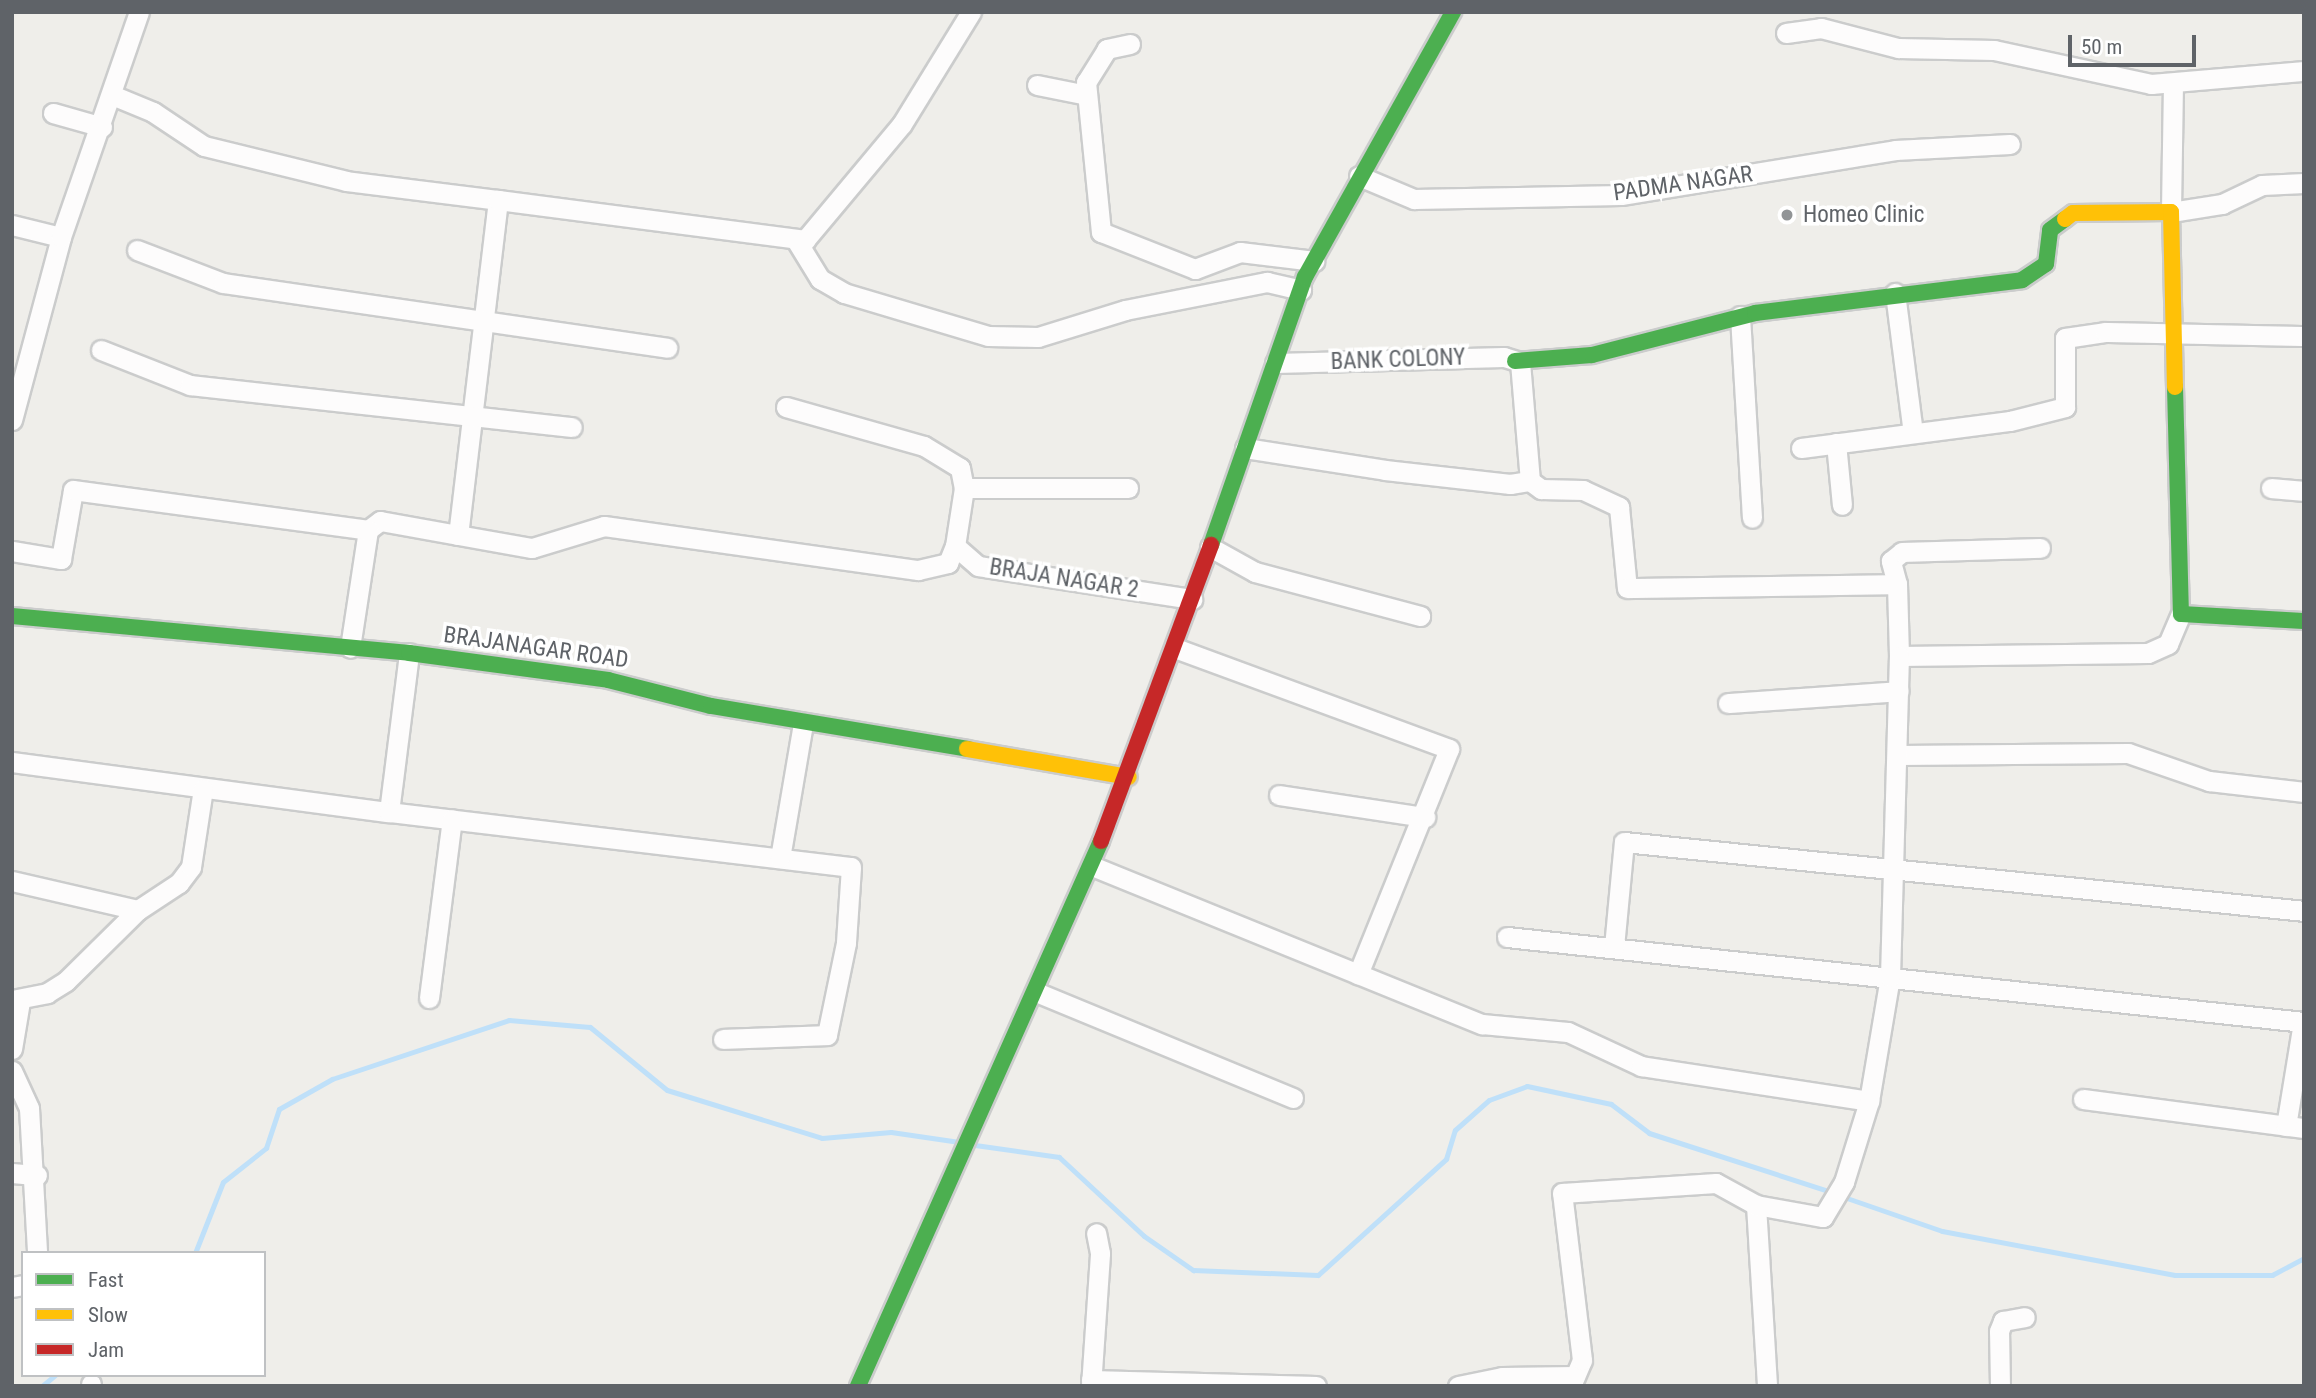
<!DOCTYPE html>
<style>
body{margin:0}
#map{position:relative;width:2316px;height:1398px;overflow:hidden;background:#efeeea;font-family:"Roboto Condensed",sans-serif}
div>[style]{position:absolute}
.stream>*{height:5px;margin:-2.5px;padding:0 2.5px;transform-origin:2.5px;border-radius:2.5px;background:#bfe0f9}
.roads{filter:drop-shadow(2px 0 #cbcccc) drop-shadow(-2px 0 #cbcccc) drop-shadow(0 2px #cbcccc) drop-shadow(0 -2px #cbcccc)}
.street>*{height:19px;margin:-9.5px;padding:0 9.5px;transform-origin:9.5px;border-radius:9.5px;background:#fdfcfc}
.fast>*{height:16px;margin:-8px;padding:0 8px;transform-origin:8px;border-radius:8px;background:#4caf50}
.slow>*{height:16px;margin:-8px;padding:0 8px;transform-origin:8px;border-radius:8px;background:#ffc107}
.jam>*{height:16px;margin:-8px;padding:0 8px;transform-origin:8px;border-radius:8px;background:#c62828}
.dots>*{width:19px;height:19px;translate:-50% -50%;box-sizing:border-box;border:4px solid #fff;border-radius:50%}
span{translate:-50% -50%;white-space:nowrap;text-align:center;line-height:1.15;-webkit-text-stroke:7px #fff;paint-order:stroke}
.street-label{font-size:23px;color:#5f6368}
.poi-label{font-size:23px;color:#5f6368}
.left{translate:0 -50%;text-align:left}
.frame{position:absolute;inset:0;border:14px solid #5f6368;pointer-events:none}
.legend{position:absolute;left:21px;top:1251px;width:245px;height:126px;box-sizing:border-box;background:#fff;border:2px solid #bfc1c3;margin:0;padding:9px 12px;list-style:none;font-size:21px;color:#5f6368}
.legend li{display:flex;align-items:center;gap:14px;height:35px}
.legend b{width:35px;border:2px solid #bfc1c3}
.scale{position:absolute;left:2068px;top:35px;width:128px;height:32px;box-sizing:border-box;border:4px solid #5f6368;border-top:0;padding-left:9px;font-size:21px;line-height:24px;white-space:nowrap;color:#5f6368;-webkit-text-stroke:5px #fff;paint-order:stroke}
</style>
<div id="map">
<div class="stream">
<i style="left:975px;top:1145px;width:85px;rotate:8.1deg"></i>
<i style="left:1059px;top:1157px;width:116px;rotate:42.9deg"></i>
<i style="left:1144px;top:1236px;width:60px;rotate:34.8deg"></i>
<i style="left:1193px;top:1270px;width:125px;rotate:2.3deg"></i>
<i style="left:1318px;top:1275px;width:173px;rotate:-42.2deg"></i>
<i style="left:1446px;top:1159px;width:30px;rotate:-73deg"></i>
<i style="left:1455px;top:1130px;width:45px;rotate:-41.4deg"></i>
<i style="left:1489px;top:1100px;width:40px;rotate:-20.2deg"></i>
<i style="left:1527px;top:1086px;width:86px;rotate:12.1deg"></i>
<i style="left:1611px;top:1104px;width:48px;rotate:37.3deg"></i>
<i style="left:1649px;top:1133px;width:192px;rotate:17.9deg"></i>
<i style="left:1841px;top:1196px;width:107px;rotate:19.1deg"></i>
<i style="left:1942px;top:1231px;width:237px;rotate:10.7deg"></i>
<i style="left:2175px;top:1275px;width:97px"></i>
<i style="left:2272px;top:1275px;width:36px;rotate:-28deg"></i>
<i style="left:195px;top:1253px;width:76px;rotate:-68.5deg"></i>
<i style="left:223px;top:1182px;width:55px;rotate:-38.3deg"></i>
<i style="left:266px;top:1148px;width:41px;rotate:-71.6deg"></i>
<i style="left:279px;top:1109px;width:61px;rotate:-29.5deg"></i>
<i style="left:332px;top:1079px;width:187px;rotate:-18.4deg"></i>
<i style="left:509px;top:1020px;width:81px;rotate:4.9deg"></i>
<i style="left:590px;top:1027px;width:99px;rotate:39.3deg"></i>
<i style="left:667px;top:1090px;width:162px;rotate:17.2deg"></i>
<i style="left:822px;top:1138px;width:69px;rotate:-5deg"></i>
<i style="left:891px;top:1132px;width:69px;rotate:8.4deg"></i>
<i style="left:42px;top:1386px;width:17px;rotate:-40deg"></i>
</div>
<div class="roads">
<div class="street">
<i style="left:1786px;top:33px;width:35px;rotate:-8deg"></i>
<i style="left:1821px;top:28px;width:80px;rotate:14.6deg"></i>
<i style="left:1898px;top:48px;width:96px;rotate:1.2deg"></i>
<i style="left:1994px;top:50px;width:161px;rotate:12.2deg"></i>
<i style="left:2151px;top:84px;width:154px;rotate:-4.9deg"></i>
<i style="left:1130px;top:44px;width:24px;rotate:168deg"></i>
<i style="left:1107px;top:49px;width:39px;rotate:122deg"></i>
<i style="left:1086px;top:82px;width:151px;rotate:84.3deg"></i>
<i style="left:1101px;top:232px;width:101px;rotate:21.5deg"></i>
<i style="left:1195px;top:269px;width:48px;rotate:-20.7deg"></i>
<i style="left:1240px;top:252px;width:75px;rotate:6.9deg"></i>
<i style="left:2173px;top:83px;width:129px;rotate:90.9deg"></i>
<i style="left:2171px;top:212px;width:52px;rotate:-8.9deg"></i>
<i style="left:2222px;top:204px;width:44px;rotate:-25.4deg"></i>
<i style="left:2262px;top:185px;width:42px;rotate:-2.7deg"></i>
<i style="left:1037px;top:85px;width:51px;rotate:11.3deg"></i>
<i style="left:112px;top:95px;width:44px;rotate:22.5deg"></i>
<i style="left:153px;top:112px;width:61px;rotate:33.7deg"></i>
<i style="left:204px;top:146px;width:146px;rotate:13.8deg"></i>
<i style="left:346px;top:181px;width:153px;rotate:7.1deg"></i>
<i style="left:498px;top:200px;width:337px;rotate:96.8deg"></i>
<i style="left:458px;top:535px;width:79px;rotate:-169.8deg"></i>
<i style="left:380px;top:521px;width:15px;rotate:143deg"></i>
<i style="left:368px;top:530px;width:119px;rotate:98.7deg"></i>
<i style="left:53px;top:113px;width:51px;rotate:15.9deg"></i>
<i style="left:1359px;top:176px;width:60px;rotate:22.7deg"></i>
<i style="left:1414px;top:199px;width:207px;rotate:-1.1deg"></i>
<i style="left:1621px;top:195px;width:278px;rotate:-9.3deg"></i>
<i style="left:1895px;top:150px;width:115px;rotate:-3deg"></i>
<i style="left:498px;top:200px;width:310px;rotate:7.4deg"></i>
<i style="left:805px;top:240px;width:151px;rotate:-50.1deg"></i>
<i style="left:902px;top:124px;width:132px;rotate:-58.4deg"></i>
<i style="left:12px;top:225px;width:50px;rotate:13.8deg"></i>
<i style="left:796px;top:240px;width:46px;rotate:58.4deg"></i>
<i style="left:820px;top:279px;width:28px;rotate:30deg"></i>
<i style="left:844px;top:293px;width:150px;rotate:16.6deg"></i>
<i style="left:988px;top:336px;width:50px;rotate:1.1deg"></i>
<i style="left:1038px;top:337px;width:91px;rotate:-17.2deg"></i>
<i style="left:1125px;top:310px;width:145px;rotate:-11.2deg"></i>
<i style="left:1267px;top:282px;width:35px;rotate:13deg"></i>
<i style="left:137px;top:250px;width:92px;rotate:21deg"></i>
<i style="left:223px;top:283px;width:449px;rotate:8.3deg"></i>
<i style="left:1895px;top:293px;width:141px;rotate:82.7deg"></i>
<i style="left:1740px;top:316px;width:202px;rotate:86.6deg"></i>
<i style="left:101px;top:350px;width:96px;rotate:21.5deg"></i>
<i style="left:190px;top:385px;width:384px;rotate:6.3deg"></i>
<i style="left:1275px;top:363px;width:229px;rotate:-1.5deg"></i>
<i style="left:1504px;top:357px;width:17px;rotate:17deg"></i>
<i style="left:1520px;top:362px;width:119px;rotate:85.2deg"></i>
<i style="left:1530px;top:481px;width:14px;rotate:36deg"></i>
<i style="left:1541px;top:489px;width:42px;rotate:1.4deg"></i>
<i style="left:1583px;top:490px;width:40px;rotate:25deg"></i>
<i style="left:1619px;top:507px;width:81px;rotate:84.4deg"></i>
<i style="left:1627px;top:588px;width:270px;rotate:-0.8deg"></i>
<i style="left:1897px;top:584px;width:72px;rotate:88.4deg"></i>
<i style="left:1899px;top:656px;width:249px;rotate:-0.7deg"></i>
<i style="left:2148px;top:653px;width:22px;rotate:-24deg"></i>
<i style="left:2168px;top:644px;width:33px;rotate:-67deg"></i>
<i style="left:786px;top:407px;width:143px;rotate:15.8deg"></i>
<i style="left:924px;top:446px;width:42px;rotate:31.4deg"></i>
<i style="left:960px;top:468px;width:20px;rotate:79deg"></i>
<i style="left:964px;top:488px;width:59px;rotate:98.8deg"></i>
<i style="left:955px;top:546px;width:30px;rotate:41deg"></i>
<i style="left:978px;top:566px;width:217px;rotate:8.8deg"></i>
<i style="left:12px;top:420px;width:189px;rotate:-75deg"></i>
<i style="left:61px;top:237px;width:238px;rotate:-70.9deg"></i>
<i style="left:1836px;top:443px;width:62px;rotate:84.5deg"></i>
<i style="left:1245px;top:448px;width:142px;rotate:8.9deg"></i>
<i style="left:1385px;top:470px;width:126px;rotate:6.4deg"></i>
<i style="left:1510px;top:484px;width:20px;rotate:-9deg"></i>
<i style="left:1801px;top:448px;width:211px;rotate:-7.4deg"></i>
<i style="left:2010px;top:421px;width:57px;rotate:-14.3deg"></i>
<i style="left:2065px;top:407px;width:69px;rotate:-90deg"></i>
<i style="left:2065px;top:338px;width:40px;rotate:-8.5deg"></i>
<i style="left:2105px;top:332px;width:199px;rotate:1.2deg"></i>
<i style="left:964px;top:488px;width:164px"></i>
<i style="left:2271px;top:488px;width:33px;rotate:5deg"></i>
<i style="left:458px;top:535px;width:75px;rotate:10deg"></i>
<i style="left:532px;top:548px;width:75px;rotate:-17deg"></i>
<i style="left:604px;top:526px;width:317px;rotate:8deg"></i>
<i style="left:918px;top:570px;width:31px;rotate:-13deg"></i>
<i style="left:948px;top:563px;width:18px;rotate:-68deg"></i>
<i style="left:1210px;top:547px;width:51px;rotate:29.1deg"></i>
<i style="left:1255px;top:572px;width:171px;rotate:14.9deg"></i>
<i style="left:12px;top:551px;width:50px;rotate:9.3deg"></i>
<i style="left:61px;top:559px;width:70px;rotate:-80.1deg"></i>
<i style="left:73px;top:490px;width:298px;rotate:7.7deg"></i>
<i style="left:1897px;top:584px;width:24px;rotate:-105deg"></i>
<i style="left:1891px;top:561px;width:14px;rotate:-39deg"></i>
<i style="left:1902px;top:552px;width:138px;rotate:-1.7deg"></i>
<i style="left:1175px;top:648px;width:292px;rotate:20.2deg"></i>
<i style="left:1449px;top:749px;width:243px;rotate:112deg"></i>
<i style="left:1728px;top:703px;width:171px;rotate:-4deg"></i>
<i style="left:1899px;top:755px;width:229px;rotate:-0.5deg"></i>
<i style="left:2128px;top:753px;width:86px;rotate:19.1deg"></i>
<i style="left:2209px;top:781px;width:96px;rotate:6.6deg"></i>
<i style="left:12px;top:762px;width:380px;rotate:7.6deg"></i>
<i style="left:389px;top:812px;width:160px;rotate:-82.8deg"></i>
<i style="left:1279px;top:795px;width:148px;rotate:8.6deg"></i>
<i style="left:389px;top:812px;width:465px;rotate:6.8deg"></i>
<i style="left:851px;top:867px;width:76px;rotate:93.8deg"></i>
<i style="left:846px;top:943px;width:94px;rotate:101.7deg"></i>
<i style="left:827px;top:1035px;width:104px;rotate:177.8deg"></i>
<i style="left:780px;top:858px;width:137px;rotate:-80.3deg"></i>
<i style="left:1092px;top:866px;width:421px;rotate:22.1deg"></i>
<i style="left:1482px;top:1024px;width:86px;rotate:5.3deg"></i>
<i style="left:1568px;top:1032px;width:81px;rotate:25deg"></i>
<i style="left:1641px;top:1066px;width:231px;rotate:8.7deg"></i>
<i style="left:12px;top:881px;width:129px;rotate:13deg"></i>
<i style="left:138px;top:910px;width:49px;rotate:-33.4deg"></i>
<i style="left:179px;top:883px;width:20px;rotate:-53deg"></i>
<i style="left:191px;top:867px;width:79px;rotate:-81.3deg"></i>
<i style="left:1507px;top:937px;width:802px;rotate:6.09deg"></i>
<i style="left:1614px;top:947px;width:105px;rotate:-84.6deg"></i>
<i style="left:1624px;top:842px;width:683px;rotate:5.79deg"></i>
<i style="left:1036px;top:992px;width:278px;rotate:22.4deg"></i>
<i style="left:429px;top:998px;width:180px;rotate:-82.7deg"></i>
<i style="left:12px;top:1000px;width:36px;rotate:-11deg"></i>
<i style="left:47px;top:993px;width:22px;rotate:-32deg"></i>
<i style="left:66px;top:981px;width:101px;rotate:-44.6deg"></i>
<i style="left:12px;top:1049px;width:49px;rotate:-80.5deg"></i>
<i style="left:12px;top:1071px;width:41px;rotate:65.3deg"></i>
<i style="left:29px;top:1108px;width:145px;rotate:86.8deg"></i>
<i style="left:2083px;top:1099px;width:223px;rotate:7.5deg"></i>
<i style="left:2286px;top:1126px;width:105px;rotate:-80.7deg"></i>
<i style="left:12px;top:1173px;width:25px;rotate:5deg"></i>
<i style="left:1756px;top:1205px;width:181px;rotate:86.5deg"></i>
<i style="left:12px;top:1287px;width:11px;rotate:-10deg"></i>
<i style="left:1091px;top:1380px;width:225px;rotate:1.5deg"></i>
<i style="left:91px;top:1386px;width:2px;rotate:-90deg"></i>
<i style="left:1091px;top:1386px;width:133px;rotate:-86.1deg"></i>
<i style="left:1100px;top:1253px;width:20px;rotate:-101deg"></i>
<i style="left:1458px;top:1386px;width:45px;rotate:-11.6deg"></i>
<i style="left:1502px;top:1377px;width:73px;rotate:-0.8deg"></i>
<i style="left:1571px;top:1386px;width:28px;rotate:-67deg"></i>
<i style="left:1582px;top:1360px;width:168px;rotate:-96.8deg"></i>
<i style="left:1562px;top:1193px;width:154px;rotate:-3.7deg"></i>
<i style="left:1716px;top:1183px;width:46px;rotate:28.8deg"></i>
<i style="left:1756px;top:1205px;width:68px;rotate:10.2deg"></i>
<i style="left:1823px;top:1217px;width:41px;rotate:-59deg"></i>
<i style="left:1844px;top:1182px;width:85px;rotate:-72.8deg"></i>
<i style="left:1869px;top:1101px;width:126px;rotate:-80.4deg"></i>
<i style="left:1890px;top:977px;width:321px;rotate:-88.4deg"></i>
<i style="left:2000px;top:1386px;width:55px;rotate:-91deg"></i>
<i style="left:1999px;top:1331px;width:11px;rotate:-68deg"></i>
<i style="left:2003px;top:1321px;width:22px;rotate:-10deg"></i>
</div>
<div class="fast">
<i style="left:1515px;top:361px;width:77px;rotate:-4.5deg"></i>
<i style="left:1592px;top:355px;width:168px;rotate:-14.4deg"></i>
<i style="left:1755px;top:313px;width:269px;rotate:-7deg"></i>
<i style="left:2022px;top:280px;width:29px;rotate:-34deg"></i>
<i style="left:2046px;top:264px;width:34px;rotate:-83deg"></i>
<i style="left:2050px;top:230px;width:19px;rotate:-36deg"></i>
<i style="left:2175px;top:387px;width:227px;rotate:88.5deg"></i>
<i style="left:2181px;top:614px;width:123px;rotate:3.3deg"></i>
<i style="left:1211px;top:545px;width:284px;rotate:-70.7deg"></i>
<i style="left:1305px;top:277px;width:304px;rotate:-60.8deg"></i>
<i style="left:12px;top:616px;width:399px;rotate:5.3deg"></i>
<i style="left:409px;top:653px;width:201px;rotate:7.7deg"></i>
<i style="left:608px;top:680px;width:106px;rotate:14.2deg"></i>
<i style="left:711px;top:706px;width:260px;rotate:9.5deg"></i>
<i style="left:858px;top:1386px;width:597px;rotate:-65.97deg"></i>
</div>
<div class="slow">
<i style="left:2065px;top:219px;width:10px;rotate:-37deg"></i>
<i style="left:2073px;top:213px;width:98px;rotate:-0.6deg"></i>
<i style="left:2171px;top:212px;width:175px;rotate:88.7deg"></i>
<i style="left:967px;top:749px;width:164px;rotate:9.8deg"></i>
</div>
<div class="jam">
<i style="left:1101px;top:841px;width:316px;rotate:-69.6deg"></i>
</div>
</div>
<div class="dots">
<i style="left:1787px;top:215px;background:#919496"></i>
</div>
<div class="street-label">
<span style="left:1683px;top:184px;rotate:-8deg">PADMA NAGAR</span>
<span style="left:1398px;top:360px;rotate:-2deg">BANK COLONY</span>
<span style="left:1064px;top:579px;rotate:9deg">BRAJA NAGAR 2</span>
<span style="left:536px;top:648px;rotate:8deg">BRAJANAGAR ROAD</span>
</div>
<div class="poi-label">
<span class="left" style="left:1803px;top:215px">Homeo Clinic</span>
</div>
<div class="frame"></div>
<ul class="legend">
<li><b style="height:9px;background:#4caf50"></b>Fast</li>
<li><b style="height:9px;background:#ffc107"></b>Slow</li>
<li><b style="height:9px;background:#c62828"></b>Jam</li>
</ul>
<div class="scale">50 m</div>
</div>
